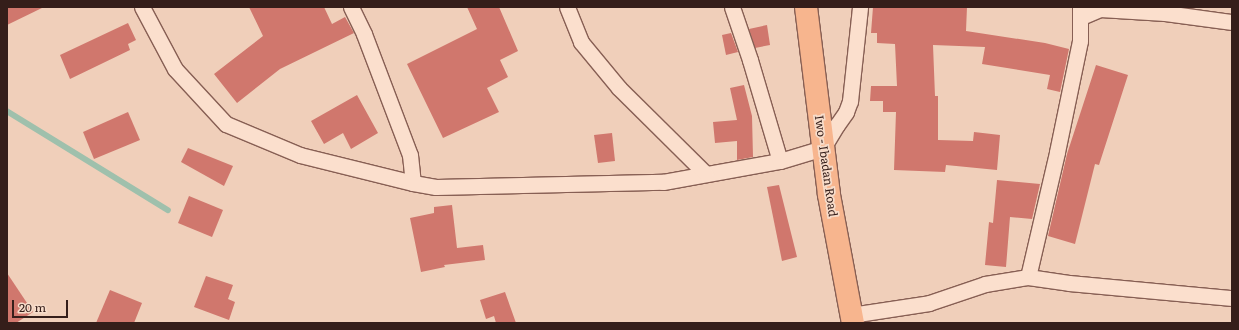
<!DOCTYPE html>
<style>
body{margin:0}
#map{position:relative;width:1239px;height:330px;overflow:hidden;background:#f0cfba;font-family:Literata,serif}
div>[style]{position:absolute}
.stream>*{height:5.5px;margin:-2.75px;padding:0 2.75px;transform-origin:2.75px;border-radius:2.75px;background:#9fc0ac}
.building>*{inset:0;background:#d0776d}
.roads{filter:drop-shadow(1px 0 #875f54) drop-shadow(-1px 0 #875f54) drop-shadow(0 1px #875f54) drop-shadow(0 -1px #875f54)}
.minor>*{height:15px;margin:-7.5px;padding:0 7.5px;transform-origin:7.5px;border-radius:7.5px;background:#fbdfcd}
.primary>*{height:22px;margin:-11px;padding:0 11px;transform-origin:11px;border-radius:11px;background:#f7b58e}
span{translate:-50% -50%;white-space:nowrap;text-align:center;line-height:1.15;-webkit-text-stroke:3.5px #f7dcca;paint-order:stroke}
.street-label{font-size:12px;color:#351e1a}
.frame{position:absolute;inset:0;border:8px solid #351e1a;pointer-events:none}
.scale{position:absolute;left:12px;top:300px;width:56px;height:18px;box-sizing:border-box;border:2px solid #351e1a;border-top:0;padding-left:5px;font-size:12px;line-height:14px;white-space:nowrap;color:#351e1a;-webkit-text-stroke:3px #f7dcca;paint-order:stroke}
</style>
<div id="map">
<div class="stream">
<i style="left:7px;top:111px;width:189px;rotate:31.6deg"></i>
</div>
<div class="building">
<i style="clip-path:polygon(7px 7px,44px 7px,7px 25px)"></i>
<i style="clip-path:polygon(249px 7px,324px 7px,332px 24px,345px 17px,354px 33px,280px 69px,237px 103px,214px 74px,263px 36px)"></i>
<i style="clip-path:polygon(467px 7px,499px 7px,518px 51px,500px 60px,508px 77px,487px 88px,499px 112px,443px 138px,407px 64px,477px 29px)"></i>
<i style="clip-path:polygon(873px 7px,967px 7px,966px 31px,1045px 43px,1069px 49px,1060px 92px,1047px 89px,1050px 75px,982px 64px,985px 47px,933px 45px,935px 96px,938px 96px,938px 140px,973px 141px,974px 132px,1000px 135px,997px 170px,946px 165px,945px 172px,894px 170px,896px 112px,883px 112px,883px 101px,870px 101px,871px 86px,897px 86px,895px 44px,877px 43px,877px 33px,871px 33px)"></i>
<i style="clip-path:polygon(128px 23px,136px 40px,128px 44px,130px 50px,70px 79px,60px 55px)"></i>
<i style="clip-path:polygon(767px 25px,770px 45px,755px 48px,749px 29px)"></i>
<i style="clip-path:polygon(731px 33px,738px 52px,726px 55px,722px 35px)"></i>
<i style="clip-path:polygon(1096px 65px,1128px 75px,1099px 165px,1095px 164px,1075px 244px,1048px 236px,1067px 154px)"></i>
<i style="clip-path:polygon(744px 85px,752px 116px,753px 157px,737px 160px,737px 141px,715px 143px,713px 122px,737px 120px,730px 88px)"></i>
<i style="clip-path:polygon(357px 95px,378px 133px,351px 149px,343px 133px,324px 144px,311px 121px)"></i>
<i style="clip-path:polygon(128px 112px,140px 140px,94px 159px,83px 132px)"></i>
<i style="clip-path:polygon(612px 133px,615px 161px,598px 163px,594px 135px)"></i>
<i style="clip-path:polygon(188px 148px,233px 166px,224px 186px,181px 162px)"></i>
<i style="clip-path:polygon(997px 180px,1040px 184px,1032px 219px,1010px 217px,1006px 267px,985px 265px,989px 222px,993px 223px)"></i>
<i style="clip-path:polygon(779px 185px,797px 257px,782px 261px,767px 187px)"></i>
<i style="clip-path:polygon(189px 196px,223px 210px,212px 237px,178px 223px)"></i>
<i style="clip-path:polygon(452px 205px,457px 248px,483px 245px,485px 260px,444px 265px,445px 267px,421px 272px,410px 218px,434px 213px,434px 207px)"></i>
<i style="clip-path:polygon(7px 273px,33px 312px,16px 323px,7px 323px)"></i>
<i style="clip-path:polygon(206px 276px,233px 285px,228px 299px,235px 302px,229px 320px,194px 307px)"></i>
<i style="clip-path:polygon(110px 290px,142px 303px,134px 323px,96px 323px)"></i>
<i style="clip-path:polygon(505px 292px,516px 323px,496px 323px,494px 316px,486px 319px,480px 300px)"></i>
</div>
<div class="roads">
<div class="minor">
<i style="left:142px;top:7px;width:70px;rotate:62deg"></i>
<i style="left:175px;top:69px;width:75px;rotate:47.2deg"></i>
<i style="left:226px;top:124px;width:80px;rotate:22.7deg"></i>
<i style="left:300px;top:155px;width:116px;rotate:13.9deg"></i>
<i style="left:351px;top:7px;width:30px;rotate:64deg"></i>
<i style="left:364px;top:34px;width:129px;rotate:69.2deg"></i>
<i style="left:410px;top:155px;width:28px;rotate:84deg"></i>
<i style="left:413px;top:183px;width:23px;rotate:10deg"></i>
<i style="left:436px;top:187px;width:227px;rotate:-1.3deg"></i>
<i style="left:663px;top:182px;width:119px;rotate:-10.2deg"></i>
<i style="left:780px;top:161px;width:45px;rotate:-16.8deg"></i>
<i style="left:823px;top:148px;width:27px;rotate:-59deg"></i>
<i style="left:837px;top:125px;width:16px;rotate:-55deg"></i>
<i style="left:846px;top:112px;width:12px;rotate:-70deg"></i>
<i style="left:850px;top:101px;width:95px;rotate:-83.9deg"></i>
<i style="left:567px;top:7px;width:38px;rotate:68deg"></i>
<i style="left:581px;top:42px;width:60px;rotate:50.4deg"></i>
<i style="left:619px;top:88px;width:122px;rotate:44.7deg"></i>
<i style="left:732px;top:7px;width:56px;rotate:71.2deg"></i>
<i style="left:750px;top:60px;width:105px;rotate:73.5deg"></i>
<i style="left:1081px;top:17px;width:21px;rotate:-23deg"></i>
<i style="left:1100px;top:9px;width:65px;rotate:3.5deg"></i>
<i style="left:1165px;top:13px;width:68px;rotate:7.7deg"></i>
<i style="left:1028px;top:277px;width:128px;rotate:-76.9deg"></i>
<i style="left:1057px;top:152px;width:113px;rotate:-78.3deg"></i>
<i style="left:1080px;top:41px;width:34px;rotate:-90deg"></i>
<i style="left:851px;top:315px;width:79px;rotate:-8.7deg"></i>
<i style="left:929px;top:303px;width:59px;rotate:-18.7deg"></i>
<i style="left:985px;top:284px;width:44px;rotate:-9.2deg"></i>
<i style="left:1028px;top:277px;width:41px;rotate:8.3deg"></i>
<i style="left:1069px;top:283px;width:164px;rotate:5.3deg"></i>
</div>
<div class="primary">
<i style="left:806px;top:7px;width:189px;rotate:83deg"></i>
<i style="left:829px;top:195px;width:130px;rotate:79.4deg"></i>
</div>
</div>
<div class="street-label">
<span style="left:826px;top:166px;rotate:82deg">Iwo - Ibadan Road</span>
</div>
<div class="frame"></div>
<div class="scale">20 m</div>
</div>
